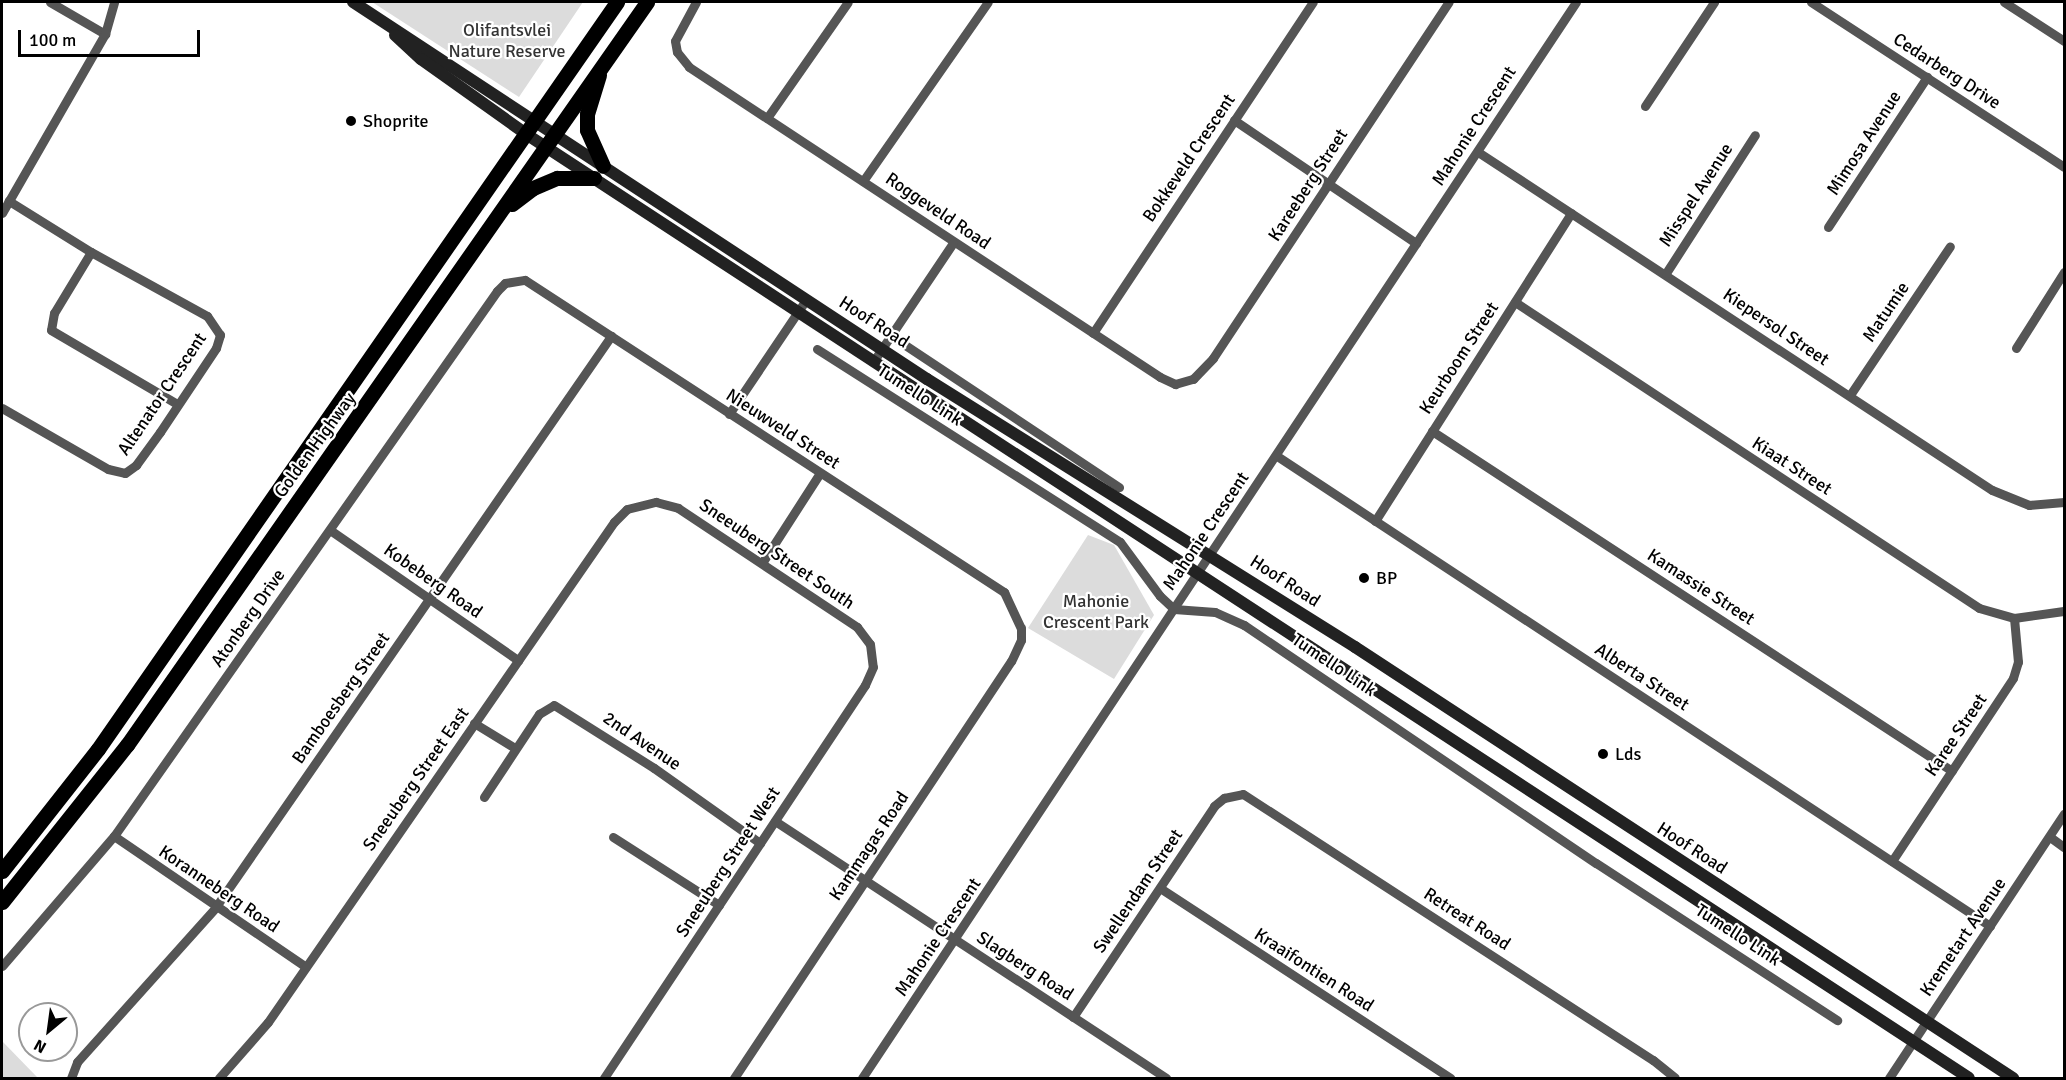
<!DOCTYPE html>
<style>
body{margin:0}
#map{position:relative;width:2066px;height:1080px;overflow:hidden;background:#fff;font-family:Signika,sans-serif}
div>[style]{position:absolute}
.green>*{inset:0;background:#dcdcdc}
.street>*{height:9px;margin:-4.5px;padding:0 4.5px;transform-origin:4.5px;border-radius:4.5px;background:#555}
.secondary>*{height:12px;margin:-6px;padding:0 6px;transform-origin:6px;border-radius:6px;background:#222}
.primary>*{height:15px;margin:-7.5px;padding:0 7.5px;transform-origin:7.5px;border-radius:7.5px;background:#000}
.dots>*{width:16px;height:16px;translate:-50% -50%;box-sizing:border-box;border:3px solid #fff;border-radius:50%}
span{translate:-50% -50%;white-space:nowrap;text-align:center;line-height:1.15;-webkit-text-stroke:4.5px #fff;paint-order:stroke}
.park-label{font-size:18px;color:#333}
.street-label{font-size:18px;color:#000}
.poi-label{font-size:18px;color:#000}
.left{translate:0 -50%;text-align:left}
.frame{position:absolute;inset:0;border:3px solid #000;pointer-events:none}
.north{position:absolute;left:18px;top:1002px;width:60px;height:60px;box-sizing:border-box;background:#fff;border:2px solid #999;border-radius:50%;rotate:209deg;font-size:16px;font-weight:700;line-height:24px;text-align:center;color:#000}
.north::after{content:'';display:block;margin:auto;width:21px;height:27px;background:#000;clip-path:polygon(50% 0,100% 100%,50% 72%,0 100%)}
.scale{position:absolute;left:18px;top:30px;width:182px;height:27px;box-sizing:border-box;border:3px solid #000;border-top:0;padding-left:8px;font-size:18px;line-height:21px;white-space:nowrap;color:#000;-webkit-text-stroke:4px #fff;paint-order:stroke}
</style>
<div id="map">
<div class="green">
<i style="clip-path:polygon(372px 2px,583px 2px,519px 97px)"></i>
<i style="clip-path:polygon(1088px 535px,1114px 545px,1154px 615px,1114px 679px,1028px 628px)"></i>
<i style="clip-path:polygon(2px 1041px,37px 1077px,2px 1078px)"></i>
</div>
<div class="street">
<i style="left:50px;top:2px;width:64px;rotate:30.2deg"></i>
<i style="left:696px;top:2px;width:44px;rotate:118.3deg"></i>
<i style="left:675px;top:41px;width:11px;rotate:80deg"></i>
<i style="left:677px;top:52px;width:19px;rotate:51deg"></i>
<i style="left:689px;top:67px;width:564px;rotate:33.35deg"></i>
<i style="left:1160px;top:377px;width:17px;rotate:25deg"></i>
<i style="left:1175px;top:384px;width:19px;rotate:-16deg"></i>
<i style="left:1193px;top:379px;width:29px;rotate:-46deg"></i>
<i style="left:1213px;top:358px;width:427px;rotate:-56.5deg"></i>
<i style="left:1811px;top:2px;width:302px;rotate:33.1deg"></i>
<i style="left:2004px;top:2px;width:72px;rotate:33deg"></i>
<i style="left:1645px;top:106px;width:125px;rotate:-56.4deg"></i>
<i style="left:767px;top:118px;width:141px;rotate:-55.1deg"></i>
<i style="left:1234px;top:120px;width:220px;rotate:34.1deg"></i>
<i style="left:1478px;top:152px;width:615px;rotate:33.33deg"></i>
<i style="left:1992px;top:490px;width:40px;rotate:22deg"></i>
<i style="left:2029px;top:505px;width:35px;rotate:-5deg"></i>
<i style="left:863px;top:181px;width:218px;rotate:-55.1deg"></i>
<i style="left:2px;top:213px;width:207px;rotate:-60.1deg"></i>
<i style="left:105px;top:34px;width:33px;rotate:-74deg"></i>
<i style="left:1828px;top:227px;width:180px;rotate:-56.6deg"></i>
<i style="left:91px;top:252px;width:71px;rotate:121.2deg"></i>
<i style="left:54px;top:313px;width:17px;rotate:100deg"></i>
<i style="left:51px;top:330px;width:146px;rotate:30.4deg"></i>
<i style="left:1666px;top:273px;width:164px;rotate:-57.2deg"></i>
<i style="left:1515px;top:302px;width:556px;rotate:33.4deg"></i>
<i style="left:1979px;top:608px;width:36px;rotate:16deg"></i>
<i style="left:2014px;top:618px;width:50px;rotate:-8deg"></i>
<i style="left:1093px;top:333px;width:397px;rotate:-56.4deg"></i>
<i style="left:890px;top:335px;width:275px;rotate:33.6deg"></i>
<i style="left:2016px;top:348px;width:90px;rotate:-57.7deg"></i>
<i style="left:817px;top:349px;width:359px;rotate:32.5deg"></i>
<i style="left:1120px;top:542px;width:67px;rotate:53.5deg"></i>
<i style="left:1160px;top:596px;width:19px;rotate:43deg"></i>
<i style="left:1174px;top:609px;width:41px;rotate:4.2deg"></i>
<i style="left:1215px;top:612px;width:32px;rotate:24deg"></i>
<i style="left:1244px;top:625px;width:425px;rotate:34.1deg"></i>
<i style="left:1596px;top:863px;width:288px;rotate:33.1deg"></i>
<i style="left:873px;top:362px;width:143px;rotate:-56.1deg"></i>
<i style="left:1850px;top:395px;width:179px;rotate:-56.1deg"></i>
<i style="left:2px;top:408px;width:122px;rotate:29.9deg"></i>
<i style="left:108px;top:469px;width:17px;rotate:13deg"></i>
<i style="left:125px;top:473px;width:14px;rotate:-36deg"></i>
<i style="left:136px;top:465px;width:41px;rotate:-54deg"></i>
<i style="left:160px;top:432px;width:101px;rotate:-56.3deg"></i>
<i style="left:216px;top:348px;width:14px;rotate:-73deg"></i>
<i style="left:220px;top:335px;width:23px;rotate:-124deg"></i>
<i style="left:207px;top:316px;width:132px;rotate:-151.1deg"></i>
<i style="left:91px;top:252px;width:97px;rotate:-148.1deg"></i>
<i style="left:729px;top:414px;width:138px;rotate:-56deg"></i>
<i style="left:1432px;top:431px;width:621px;rotate:33.18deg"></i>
<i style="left:1277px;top:456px;width:854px;rotate:33.39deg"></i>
<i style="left:1375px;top:521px;width:365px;rotate:-57.5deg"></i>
<i style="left:330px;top:530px;width:229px;rotate:34.7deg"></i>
<i style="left:762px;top:563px;width:107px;rotate:-57.2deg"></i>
<i style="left:474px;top:723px;width:48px;rotate:31.4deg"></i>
<i style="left:484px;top:797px;width:100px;rotate:-56.5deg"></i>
<i style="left:539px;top:714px;width:17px;rotate:-31deg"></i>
<i style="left:554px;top:705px;width:118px;rotate:32.2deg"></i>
<i style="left:654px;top:768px;width:130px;rotate:35.3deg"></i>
<i style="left:775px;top:821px;width:468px;rotate:33.3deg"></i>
<i style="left:114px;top:836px;width:232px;rotate:34.3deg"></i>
<i style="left:613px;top:837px;width:126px;rotate:32.7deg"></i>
<i style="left:2050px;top:837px;width:17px;rotate:36deg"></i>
<i style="left:1892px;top:861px;width:219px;rotate:-56.5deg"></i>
<i style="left:2013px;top:678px;width:17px;rotate:-73deg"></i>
<i style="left:2018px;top:662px;width:44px;rotate:-95.2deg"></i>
<i style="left:1160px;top:888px;width:347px;rotate:33.2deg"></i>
<i style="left:2px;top:966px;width:172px;rotate:-49.3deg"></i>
<i style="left:114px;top:836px;width:666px;rotate:-54.9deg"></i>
<i style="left:497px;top:291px;width:11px;rotate:-45deg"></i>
<i style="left:505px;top:283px;width:20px;rotate:-9deg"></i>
<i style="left:525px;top:280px;width:572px;rotate:33.08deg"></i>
<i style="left:1004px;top:592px;width:40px;rotate:65deg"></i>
<i style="left:1021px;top:628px;width:12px;rotate:90deg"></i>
<i style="left:1021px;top:640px;width:23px;rotate:115deg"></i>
<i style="left:1011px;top:661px;width:501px;rotate:123.59deg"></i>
<i style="left:1073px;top:1017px;width:254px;rotate:-56.2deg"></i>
<i style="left:1214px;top:806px;width:13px;rotate:-39deg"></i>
<i style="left:1224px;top:798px;width:19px;rotate:-12deg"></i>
<i style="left:1243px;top:794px;width:489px;rotate:33deg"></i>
<i style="left:1653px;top:1060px;width:28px;rotate:39deg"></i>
<i style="left:71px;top:1078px;width:17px;rotate:-69deg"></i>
<i style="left:77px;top:1062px;width:207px;rotate:-48.1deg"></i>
<i style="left:215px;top:908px;width:696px;rotate:-55.3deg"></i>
<i style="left:219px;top:1078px;width:74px;rotate:-48.8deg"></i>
<i style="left:268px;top:1022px;width:608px;rotate:-55.32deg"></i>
<i style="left:614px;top:522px;width:18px;rotate:-45deg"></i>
<i style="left:627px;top:509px;width:30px;rotate:-14deg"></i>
<i style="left:656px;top:502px;width:23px;rotate:15deg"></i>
<i style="left:678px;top:508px;width:215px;rotate:33.6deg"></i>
<i style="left:857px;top:627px;width:21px;rotate:53deg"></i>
<i style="left:870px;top:644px;width:23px;rotate:83deg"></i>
<i style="left:873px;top:667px;width:20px;rotate:114deg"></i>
<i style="left:865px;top:685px;width:472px;rotate:123.6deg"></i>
<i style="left:862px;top:1078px;width:1291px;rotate:-56.43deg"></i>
<i style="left:1889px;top:1078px;width:317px;rotate:-56.5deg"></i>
</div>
<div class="secondary">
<i style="left:353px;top:2px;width:687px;rotate:33.3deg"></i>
<i style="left:927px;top:379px;width:505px;rotate:32.05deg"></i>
<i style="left:1355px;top:647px;width:787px;rotate:33.23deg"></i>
<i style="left:395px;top:35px;width:35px;rotate:43deg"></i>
<i style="left:421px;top:59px;width:129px;rotate:35.5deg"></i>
<i style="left:526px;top:134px;width:1724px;rotate:33.19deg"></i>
</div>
<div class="primary">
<i style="left:599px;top:75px;width:41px;rotate:107.1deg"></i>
<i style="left:587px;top:114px;width:16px;rotate:90deg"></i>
<i style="left:587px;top:130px;width:39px;rotate:66deg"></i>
<i style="left:512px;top:204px;width:26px;rotate:-37deg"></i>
<i style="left:533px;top:188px;width:26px;rotate:-23deg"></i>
<i style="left:557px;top:178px;width:37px"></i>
<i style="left:2px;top:871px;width:155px;rotate:-51.8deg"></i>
<i style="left:98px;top:749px;width:910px;rotate:-55.21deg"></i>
<i style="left:2px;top:902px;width:201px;rotate:-51.5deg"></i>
<i style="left:127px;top:745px;width:907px;rotate:-55.01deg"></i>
</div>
<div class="dots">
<i style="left:351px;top:121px;background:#000"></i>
<i style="left:1364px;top:578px;background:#000"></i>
<i style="left:1603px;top:754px;background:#000"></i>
</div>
<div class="park-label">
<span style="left:507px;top:41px">Olifantsvlei<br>Nature Reserve</span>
<span style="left:1096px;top:612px">Mahonie<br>Crescent Park</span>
</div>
<div class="street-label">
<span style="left:1947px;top:71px;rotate:33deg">Cedarberg Drive</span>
<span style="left:1474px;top:126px;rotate:-57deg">Mahonie Crescent</span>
<span style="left:1864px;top:143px;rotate:-57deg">Mimosa Avenue</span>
<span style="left:1189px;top:158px;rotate:-56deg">Bokkeveld Crescent</span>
<span style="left:1308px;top:185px;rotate:-57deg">Kareeberg Street</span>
<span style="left:1696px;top:195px;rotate:-57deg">Misspel Avenue</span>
<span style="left:938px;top:211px;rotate:34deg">Roggeveld Road</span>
<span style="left:1886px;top:312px;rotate:-56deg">Matumie</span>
<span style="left:874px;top:322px;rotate:33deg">Hoof Road</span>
<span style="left:1776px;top:327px;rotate:34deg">Kiepersol Street</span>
<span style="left:1459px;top:358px;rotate:-57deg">Keurboom Street</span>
<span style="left:162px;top:394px;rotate:-56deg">Altenator Crescent</span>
<span style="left:920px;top:395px;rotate:33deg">Tumello Link</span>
<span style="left:783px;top:429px;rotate:33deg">Nieuwveld Street</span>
<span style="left:315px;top:445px;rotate:-54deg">Golden Highway</span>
<span style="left:1792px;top:466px;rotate:33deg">Kiaat Street</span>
<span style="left:1206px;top:531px;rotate:-56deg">Mahonie Crescent</span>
<span style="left:777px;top:554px;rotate:34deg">Sneeuberg Street South</span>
<span style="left:433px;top:581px;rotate:35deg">Kobeberg Road</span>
<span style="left:1285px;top:581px;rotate:33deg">Hoof Road</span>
<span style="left:1701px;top:587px;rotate:33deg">Kamassie Street</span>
<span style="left:248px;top:618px;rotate:-55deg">Atonberg Drive</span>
<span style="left:1334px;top:665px;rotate:34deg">Tumello Link</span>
<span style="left:1642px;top:677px;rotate:33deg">Alberta Street</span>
<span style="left:341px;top:698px;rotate:-55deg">Bamboesberg Street</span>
<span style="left:1956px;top:735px;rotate:-56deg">Karee Street</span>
<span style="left:642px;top:741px;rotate:34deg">2nd Avenue</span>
<span style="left:416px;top:779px;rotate:-55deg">Sneeuberg Street East</span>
<span style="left:869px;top:846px;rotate:-56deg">Kammagas Road</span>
<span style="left:1692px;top:848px;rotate:33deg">Hoof Road</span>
<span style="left:728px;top:862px;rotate:-57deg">Sneeuberg Street West</span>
<span style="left:219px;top:889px;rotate:34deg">Koranneberg Road</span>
<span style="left:1138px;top:891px;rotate:-56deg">Swellendam Street</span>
<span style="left:1467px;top:919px;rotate:33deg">Retreat Road</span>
<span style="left:1738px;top:935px;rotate:33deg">Tumello Link</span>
<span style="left:938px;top:937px;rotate:-56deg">Mahonie Crescent</span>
<span style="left:1963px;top:937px;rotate:-56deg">Kremetart Avenue</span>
<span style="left:1025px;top:966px;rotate:33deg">Slagberg Road</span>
<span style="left:1314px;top:970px;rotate:33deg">Kraaifontien Road</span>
</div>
<div class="poi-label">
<span class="left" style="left:363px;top:121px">Shoprite</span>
<span class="left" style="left:1376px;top:578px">BP</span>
<span class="left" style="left:1615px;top:754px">Lds</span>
</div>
<div class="frame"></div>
<div class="north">N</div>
<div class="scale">100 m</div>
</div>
